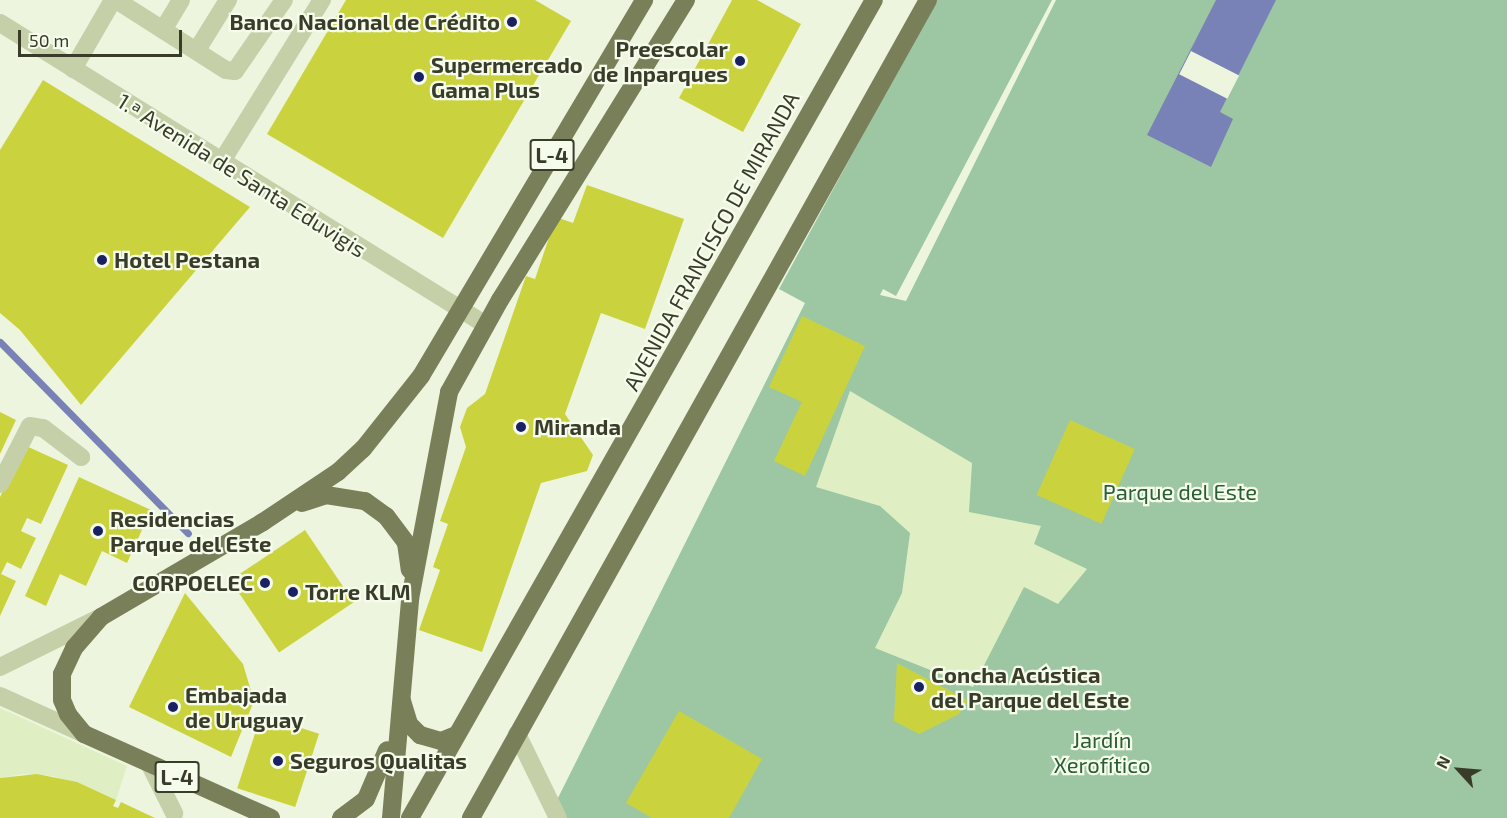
<!DOCTYPE html>
<html>
<head>
<meta charset="utf-8">
<style>
  body { margin:0 }
  #map { position:relative; width:1507px; height:818px; overflow:hidden; background:#edf5de; font-family:"Exo 2",sans-serif }
  div>[style] { position:absolute }
  .green>* { inset:0; background:#9cc7a2 }
  .plaza>* { inset:0; background:#dfefc3 }
  .water>* { inset:0; background:#7982b6 }
  .pier>* { inset:0; background:#edf5de; transform-origin:0 0 }
  .stream>* { height:7px; margin:-3.5px; padding:0 3.5px; transform-origin:3.5px; border-radius:3.5px; background:#7982b6 }
  .building>* { inset:0; background:#cad33e; transform-origin:0 0 }
  .minor>* { height:18px; margin:-9px; padding:0 9px; transform-origin:9px; border-radius:9px; background:#c5d0a8 }
  .major>* { height:18px; margin:-9px; padding:0 9px; transform-origin:9px; border-radius:9px; background:#797f58 }
  .dots>* { width:16px; height:16px; translate:-50% -50%; box-sizing:border-box; border:3px solid #f6fcec; border-radius:50% }
  span { translate:-50% -50%; white-space:nowrap; text-align:center; line-height:1.15; -webkit-text-stroke:4.5px #f6fcec; paint-order:stroke }
  .shield-label span { padding:2px 4px; background:#f6fcec; border:2px solid; border-radius:4px; -webkit-text-stroke-width:0 }
  .shield-label { font-size:21px; color:#393c29; font-weight:700 }
  .poi-label { font-size:22px; color:#393c29; font-weight:700 }
  .right { translate:-100% -50%; text-align:right }
  .left { translate:0 -50%; text-align:left }
  .street-label { font-size:22px; color:#393c29 }
  .park-label { font-size:22px; color:#295d33 }
  .north { position:absolute; left:1429px; top:740px; width:60px; height:60px; -webkit-text-stroke:4px #f6fcec; paint-order:stroke; rotate:296deg; font-size:16px; font-weight:700; line-height:24px; text-align:center; color:#393c29 }
  .north::after { content:''; display:block; margin:auto; width:21px; height:27px; background:#393c29; clip-path:polygon(50% 0,100% 100%,50% 72%,0 100%) }
  .scale { position:absolute; left:18px; top:30px; width:164px; height:27px; box-sizing:border-box; border:3px solid #393c29; border-top:0; padding-left:8px; font-size:18px; line-height:21px; white-space:nowrap; color:#393c29; -webkit-text-stroke:4px #f6fcec; paint-order:stroke }
</style>
</head>
<body>
<div id="map">
  <div class="green">
    <div style="clip-path:polygon(936px 0,1052px 0,896px 296px,883px 289px,880px 295px,906px 301px,1056px 0,1507px 0,1507px 818px,548px 818px,805px 303px,779px 289px)"></div>
  </div>
  <div class="plaza">
    <div style="clip-path:polygon(850px 391px,972px 463px,969px 512px,1041px 526px,1034px 544px,1087px 569px,1058px 604px,1024px 587px,973px 687px,875px 648px,902px 593px,910px 533px,880px 506px,816px 487px)"></div>
    <div style="clip-path:polygon(0 708px,127px 766px,116px 800px,53px 776px,24px 774px,0 778px)"></div>
  </div>
  <div class="water">
    <div style="clip-path:polygon(1216px 0,1276px 0,1220px 112px,1233px 119px,1211px 167px,1147px 135px)"></div>
  </div>
  <div class="pier">
    <div style="left:1191px;top:51px;width:54px;height:26px;rotate:27deg"></div>
  </div>
  <div class="stream">
    <div style="left:0;top:342px;width:268px;rotate:45.5deg"></div>
  </div>
  <div class="building">
    <div style="clip-path:polygon(346px 0,535px 0,571px 21px,443px 238px,267px 134px)"></div>
    <div style="clip-path:polygon(732px 0,757px 0,801px 24px,743px 132px,679px 98px)"></div>
    <div style="clip-path:polygon(43px 80px,250px 207px,81px 405px,20px 330px,0 313px,0 150px)"></div>
    <div style="clip-path:polygon(587px 185px,684px 219px,645px 329px,601px 313px,565px 414px,593px 455px,587px 471px,541px 483px,482px 652px,419px 630px,440px 570px,433px 567px,448px 524px,440px 521px,466px 447px,460px 427px,467px 408px,485px 394px,526px 276px,535px 279px,556px 217px,573px 223px)"></div>
    <div style="clip-path:polygon(802px 316px,865px 346px,805px 476px,774px 461px,802px 402px,769px 387px)"></div>
    <div style="clip-path:polygon(0 412px,16px 420px,0 454px)"></div>
    <div style="left:1070px;top:420px;width:71px;height:82px;rotate:24deg"></div>
    <div style="clip-path:polygon(24px 445px,68px 465px,41px 524px,27px 518px,21px 531px,36px 538px,21px 569px,7px 562px,1px 574px,16px 581px,0 616px,0 497px)"></div>
    <div style="clip-path:polygon(79px 477px,151px 510px,127px 563px,102px 551px,86px 586px,60px 574px,46px 606px,25px 596px)"></div>
    <div style="left:305px;top:530px;width:87px;height:90px;rotate:56deg"></div>
    <div style="clip-path:polygon(185px 593px,243px 664px,254px 701px,231px 757px,129px 707px)"></div>
    <div style="clip-path:polygon(897px 663px,967px 700px,959px 714px,919px 734px,894px 721px)"></div>
    <div style="clip-path:polygon(679px 711px,762px 759px,729px 818px,652px 818px,626px 803px)"></div>
    <div style="left:261px;top:715px;width:61px;height:77px;rotate:18deg"></div>
    <div style="clip-path:polygon(37px 774px,77px 782px,116px 800px,113px 806px,118px 808px,121px 802px,155px 818px,0 818px,0 778px)"></div>
  </div>
  <div class="minor">
    <div style="left:116px;top:0;width:130px;rotate:32.5deg"></div>
    <div style="left:226px;top:70px;width:9px;rotate:6deg"></div>
    <div style="left:235px;top:71px;width:86px;rotate:-55.4deg"></div>
    <div style="left:0;top:23px;width:572px;rotate:31.86deg"></div>
    <div style="left:163px;top:30px;width:35px;rotate:-59deg"></div>
    <div style="left:197px;top:50px;width:59px;rotate:-58.2deg"></div>
    <div style="left:73px;top:69px;width:80px;rotate:-59.9deg"></div>
    <div style="left:222px;top:161px;width:190px;rotate:-58.2deg"></div>
    <div style="left:0;top:484px;width:65px;rotate:-62.7deg"></div>
    <div style="left:30px;top:426px;width:13px;rotate:9deg"></div>
    <div style="left:43px;top:428px;width:48px;rotate:37.3deg"></div>
    <div style="left:0;top:667px;width:113px;rotate:-26.3deg"></div>
    <div style="left:0;top:696px;width:92px;rotate:24.3deg"></div>
    <div style="left:517px;top:734px;width:93px;rotate:64deg"></div>
    <div style="left:150px;top:765px;width:54px;rotate:63.4deg"></div>
  </div>
  <div class="major">
    <div style="left:302px;top:503px;width:25px;rotate:-18deg"></div>
    <div style="left:326px;top:495px;width:39px;rotate:9deg"></div>
    <div style="left:365px;top:501px;width:26px;rotate:36deg"></div>
    <div style="left:386px;top:516px;width:34px;rotate:53deg"></div>
    <div style="left:406px;top:543px;width:27px;rotate:82deg"></div>
    <div style="left:402px;top:701px;width:24px;rotate:73deg"></div>
    <div style="left:409px;top:724px;width:16px;rotate:45deg"></div>
    <div style="left:420px;top:735px;width:22px;rotate:16deg"></div>
    <div style="left:441px;top:741px;width:16px;rotate:-22deg"></div>
    <div style="left:271px;top:818px;width:205px;rotate:-155.8deg"></div>
    <div style="left:84px;top:734px;width:26px;rotate:-129deg"></div>
    <div style="left:68px;top:714px;width:15px;rotate:-113deg"></div>
    <div style="left:62px;top:700px;width:26px;rotate:-90deg"></div>
    <div style="left:62px;top:674px;width:29px;rotate:-65deg"></div>
    <div style="left:74px;top:648px;width:41px;rotate:-48.9deg"></div>
    <div style="left:101px;top:617px;width:188px;rotate:-30.4deg"></div>
    <div style="left:263px;top:522px;width:90px;rotate:-33.7deg"></div>
    <div style="left:338px;top:472px;width:34px;rotate:-43deg"></div>
    <div style="left:363px;top:449px;width:93px;rotate:-51.5deg"></div>
    <div style="left:421px;top:376px;width:437px;rotate:-59.3deg"></div>
    <div style="left:341px;top:818px;width:31px;rotate:-37deg"></div>
    <div style="left:366px;top:799px;width:53px;rotate:-66.8deg"></div>
    <div style="left:391px;top:818px;width:220px;rotate:-85deg"></div>
    <div style="left:410px;top:599px;width:211px;rotate:-79.3deg"></div>
    <div style="left:449px;top:392px;width:105px;rotate:-61deg"></div>
    <div style="left:500px;top:300px;width:353px;rotate:-58.2deg"></div>
    <div style="left:410px;top:818px;width:940px;rotate:-60.44deg"></div>
    <div style="left:471px;top:818px;width:937px;rotate:-60.81deg"></div>
  </div>
  <div class="dots">
    <div style="left:512px;top:22px;background:#192163"></div>
    <div style="left:740px;top:61px;background:#192163"></div>
    <div style="left:419px;top:77px;background:#192163"></div>
    <div style="left:102px;top:260px;background:#192163"></div>
    <div style="left:521px;top:427px;background:#192163"></div>
    <div style="left:98px;top:531px;background:#192163"></div>
    <div style="left:265px;top:583px;background:#192163"></div>
    <div style="left:293px;top:592px;background:#192163"></div>
    <div style="left:919px;top:687px;background:#192163"></div>
    <div style="left:173px;top:707px;background:#192163"></div>
    <div style="left:278px;top:761px;background:#192163"></div>
  </div>
  <div class="shield-label">
    <span style="left:552px;top:155px">L-4</span>
    <span style="left:177px;top:777px">L-4</span>
  </div>
  <div class="poi-label">
    <span class="right" style="left:500px;top:22px">Banco Nacional de Crédito</span>
    <span class="right" style="left:728px;top:61px">Preescolar<br>de Inparques</span>
    <span class="left" style="left:431px;top:77px">Supermercado<br>Gama Plus</span>
    <span class="left" style="left:114px;top:260px">Hotel Pestana</span>
    <span class="left" style="left:534px;top:427px">Miranda</span>
    <span class="left" style="left:110px;top:531px">Residencias<br>Parque del Este</span>
    <span class="right" style="left:253px;top:583px">CORPOELEC</span>
    <span class="left" style="left:305px;top:592px">Torre KLM</span>
    <span class="left" style="left:931px;top:687px">Concha Acústica<br>del Parque del Este</span>
    <span class="left" style="left:185px;top:707px">Embajada<br>de Uruguay</span>
    <span class="left" style="left:290px;top:761px">Seguros Qualitas</span>
  </div>
  <div class="street-label">
    <span style="left:242px;top:175px;rotate:32deg">1.ª Avenida de Santa Eduvigis</span>
    <span style="left:711px;top:241px;rotate:-61deg">AVENIDA FRANCISCO DE MIRANDA</span>
  </div>
  <div class="park-label">
    <span style="left:1180px;top:492px">Parque del Este</span>
    <span style="left:1102px;top:752px">Jardín<br>Xerofítico</span>
  </div>
  <div class="north">N</div>
  <div class="scale">50 m</div>
</div>
</body>
</html>
